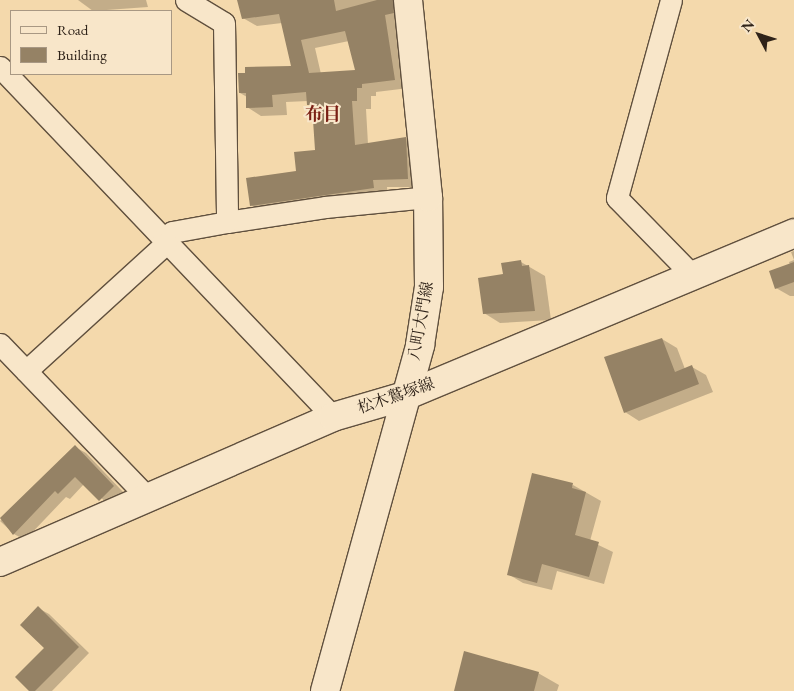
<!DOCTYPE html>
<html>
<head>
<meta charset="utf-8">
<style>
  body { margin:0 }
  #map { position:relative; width:794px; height:691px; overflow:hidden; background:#f4d9ac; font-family:"EB Garamond","Noto Serif JP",serif }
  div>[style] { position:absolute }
  .shadow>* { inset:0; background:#0003 }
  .building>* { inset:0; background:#958265 }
  .roads { filter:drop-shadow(1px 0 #60503e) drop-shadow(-1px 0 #60503e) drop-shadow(0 1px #60503e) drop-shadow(0 -1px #60503e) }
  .street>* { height:21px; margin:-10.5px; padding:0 10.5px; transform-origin:10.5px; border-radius:10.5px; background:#f8e6c9 }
  .secondary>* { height:28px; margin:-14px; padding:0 14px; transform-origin:14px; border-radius:14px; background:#f8e6c9 }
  span { translate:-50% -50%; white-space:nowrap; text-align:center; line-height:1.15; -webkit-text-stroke:4px #f8e6c9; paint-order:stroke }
  .street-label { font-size:16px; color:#2f2319 }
  .neighbourhood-label { font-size:18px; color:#7a1f14; font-weight:700 }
  .legend { position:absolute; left:10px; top:10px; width:162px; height:65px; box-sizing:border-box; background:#f8e6c9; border:1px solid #a89883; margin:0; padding:6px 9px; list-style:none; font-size:15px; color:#2f2319 }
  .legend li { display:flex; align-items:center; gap:10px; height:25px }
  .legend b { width:25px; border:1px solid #a89883 }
  .north { position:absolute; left:734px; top:10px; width:50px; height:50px; -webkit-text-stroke:4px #f8e6c9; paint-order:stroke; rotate:310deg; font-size:14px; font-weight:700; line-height:20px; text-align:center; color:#2f2319 }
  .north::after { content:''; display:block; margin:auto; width:18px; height:22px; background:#2f2319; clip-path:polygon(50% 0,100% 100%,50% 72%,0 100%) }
</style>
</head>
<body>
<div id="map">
  <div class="shadow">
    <div style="clip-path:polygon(78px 0,146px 0,148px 7px,93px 11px)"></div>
    <div style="clip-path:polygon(evenodd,239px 0,406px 0,409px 88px,376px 92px,376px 96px,371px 96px,371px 109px,366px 109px,368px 144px,406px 138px,420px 146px,422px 187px,387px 187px,388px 196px,266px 213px,251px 205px,298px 172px,317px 151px,314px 108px,308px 101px,286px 102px,287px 115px,261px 116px,247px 107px,247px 97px,240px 93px,292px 67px,282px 23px,257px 26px,243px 18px,239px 0,349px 41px,357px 72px,321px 74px,315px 48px,349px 41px)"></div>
    <div style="clip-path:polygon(794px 251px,794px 296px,790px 296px,776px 288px,790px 265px,789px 262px,794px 260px,791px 252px)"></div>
    <div style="clip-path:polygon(521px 262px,545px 276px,551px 320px,500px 323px,484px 313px,504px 276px)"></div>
    <div style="clip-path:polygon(662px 339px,677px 348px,685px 369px,692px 367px,706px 375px,713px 392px,639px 421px,625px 412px)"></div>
    <div style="clip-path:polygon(75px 447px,86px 453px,124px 493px,111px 506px,84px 484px,70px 499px,66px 497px,25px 540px,14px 534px,0 521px)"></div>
    <div style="clip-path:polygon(573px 485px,601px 501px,590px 541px,613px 552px,604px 584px,557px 571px,552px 590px,523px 583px,508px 574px)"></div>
    <div style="clip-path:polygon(38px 608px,49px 614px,89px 653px,52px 691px,31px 691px,46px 648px)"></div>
    <div style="clip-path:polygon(538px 673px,559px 685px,557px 691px,455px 691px)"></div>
  </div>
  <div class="building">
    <div style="clip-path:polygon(evenodd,237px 0,334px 0,336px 11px,377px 0,393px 0,394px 13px,385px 15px,395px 80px,362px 84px,362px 88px,357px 88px,357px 101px,352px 101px,355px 145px,406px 137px,408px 179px,373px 180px,374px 188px,250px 206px,246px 178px,296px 171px,294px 152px,315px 150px,312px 105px,307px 105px,306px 92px,272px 95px,273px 107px,246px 108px,246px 93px,239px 93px,238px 73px,245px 73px,245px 67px,291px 66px,279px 14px,242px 19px,237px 0,345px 31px,355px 70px,309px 73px,301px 40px,345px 31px)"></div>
    <div style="clip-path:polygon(521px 260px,522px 266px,529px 265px,535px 311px,483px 314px,478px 278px,503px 274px,501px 263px)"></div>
    <div style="clip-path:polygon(794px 262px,794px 282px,775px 289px,769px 271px)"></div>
    <div style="clip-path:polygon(662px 338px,675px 372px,692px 365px,699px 384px,624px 413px,604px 357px)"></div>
    <div style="clip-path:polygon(75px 445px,114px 486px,99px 501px,75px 477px,58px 494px,55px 491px,13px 535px,0 518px)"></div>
    <div style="clip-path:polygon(532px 473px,573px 483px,572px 488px,586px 492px,575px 535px,599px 542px,589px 577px,542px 564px,537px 583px,507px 575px)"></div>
    <div style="clip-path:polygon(38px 606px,79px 647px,35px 691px,29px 691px,15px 677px,44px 648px,20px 625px)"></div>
    <div style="clip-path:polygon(464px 651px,539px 672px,534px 691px,454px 691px)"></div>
  </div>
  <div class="roads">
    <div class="street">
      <div style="left:186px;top:0;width:44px;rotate:31.2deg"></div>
      <div style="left:224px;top:23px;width:199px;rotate:89.1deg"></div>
      <div style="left:227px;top:222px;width:99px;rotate:-8.7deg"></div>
      <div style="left:325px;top:207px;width:103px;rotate:-5.5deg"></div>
      <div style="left:671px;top:0;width:205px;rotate:105.3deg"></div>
      <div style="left:617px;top:198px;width:109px;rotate:45.7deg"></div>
      <div style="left:0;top:67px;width:483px;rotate:46.4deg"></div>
      <div style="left:163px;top:239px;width:11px;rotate:-38deg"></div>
      <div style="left:172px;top:232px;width:56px;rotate:-10.3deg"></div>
      <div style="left:0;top:344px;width:215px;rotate:46.1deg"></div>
      <div style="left:26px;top:371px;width:190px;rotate:-42.4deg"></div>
    </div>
    <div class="secondary">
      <div style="left:0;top:562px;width:363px;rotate:-23.5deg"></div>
      <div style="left:333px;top:417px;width:75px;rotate:-16.3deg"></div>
      <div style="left:405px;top:396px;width:422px;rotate:-22.7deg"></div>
      <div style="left:325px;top:691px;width:359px;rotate:-74.6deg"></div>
      <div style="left:420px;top:345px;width:59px;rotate:-81.2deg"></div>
      <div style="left:429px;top:287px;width:90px;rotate:-90.6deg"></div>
      <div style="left:428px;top:197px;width:198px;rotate:-95.8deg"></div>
    </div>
  </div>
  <div class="street-label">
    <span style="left:421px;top:321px;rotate:-80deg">八町大門線</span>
    <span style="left:396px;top:396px;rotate:-19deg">松木鷲塚線</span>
  </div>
  <div class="neighbourhood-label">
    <span style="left:323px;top:114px">布目</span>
  </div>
  <ul class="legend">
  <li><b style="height:6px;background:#f8e6c9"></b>Road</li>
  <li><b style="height:14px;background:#958265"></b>Building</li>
  </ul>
  <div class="north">N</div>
</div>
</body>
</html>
